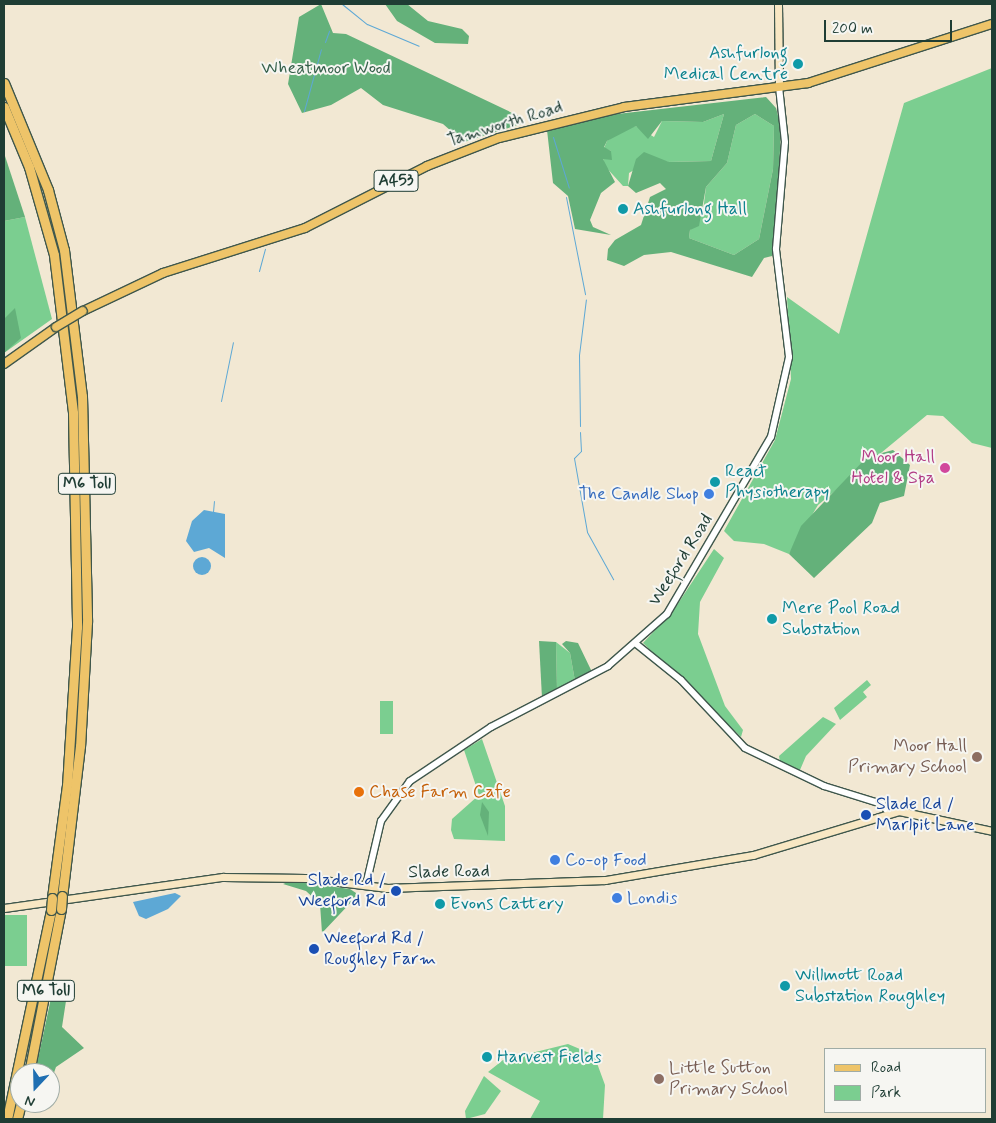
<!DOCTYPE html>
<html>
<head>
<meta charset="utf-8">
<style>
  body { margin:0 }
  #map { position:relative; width:996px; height:1123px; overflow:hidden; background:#f2e8d3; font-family:Mynerve,sans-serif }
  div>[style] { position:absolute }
  .green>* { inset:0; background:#7bce90; transform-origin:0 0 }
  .forest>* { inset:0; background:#64b17a }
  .water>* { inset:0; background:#5da8d5 }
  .round { border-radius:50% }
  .stream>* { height:1px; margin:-0.5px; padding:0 0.5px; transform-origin:0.5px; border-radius:0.5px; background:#5da8d5 }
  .roads { filter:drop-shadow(1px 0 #3f574c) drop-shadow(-1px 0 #3f574c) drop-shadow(0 1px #3f574c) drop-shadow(0 -1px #3f574c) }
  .tertiary>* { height:6px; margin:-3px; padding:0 3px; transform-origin:3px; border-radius:3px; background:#fff }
  .secondary>* { height:7px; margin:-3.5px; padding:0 3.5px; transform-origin:3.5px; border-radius:3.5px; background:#f8e7c3 }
  .primary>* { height:8px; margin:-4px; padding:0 4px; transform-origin:4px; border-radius:4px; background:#eec469 }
  .motorway>* { height:9px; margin:-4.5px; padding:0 4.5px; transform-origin:4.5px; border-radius:4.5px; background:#eec469 }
  .bridges { filter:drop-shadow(1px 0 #3f574c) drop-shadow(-1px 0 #3f574c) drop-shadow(0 1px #3f574c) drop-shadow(0 -1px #3f574c) }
  .primary-bridge>* { height:8px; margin:-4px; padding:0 4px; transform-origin:4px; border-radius:4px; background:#eec469 }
  .motorway-bridge>* { height:9px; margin:-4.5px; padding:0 4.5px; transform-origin:4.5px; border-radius:4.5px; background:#eec469 }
  .dots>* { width:14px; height:14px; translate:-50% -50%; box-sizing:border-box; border:2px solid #f6f6f2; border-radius:50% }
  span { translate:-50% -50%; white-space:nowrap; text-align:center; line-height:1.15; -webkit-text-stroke:4px #f6f6f2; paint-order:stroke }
  .shield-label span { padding:1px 4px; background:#f6f6f2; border:1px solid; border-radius:4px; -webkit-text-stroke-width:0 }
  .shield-label { font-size:16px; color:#1f3d34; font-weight:700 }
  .culture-label { font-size:18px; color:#0d838f }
  .right { translate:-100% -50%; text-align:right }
  .left { translate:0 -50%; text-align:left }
  .park-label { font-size:18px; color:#36614b }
  .street-label { font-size:18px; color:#1f3d34 }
  .hotel-label { font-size:18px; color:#b23c85 }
  .shop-label { font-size:18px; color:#366cbe }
  .education-label { font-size:18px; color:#785e54 }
  .food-label { font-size:18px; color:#c56008 }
  .transit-label { font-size:18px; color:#164399 }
  .frame { position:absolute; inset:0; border:5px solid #1f3d34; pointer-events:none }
  .legend { position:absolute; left:824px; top:1048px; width:162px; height:65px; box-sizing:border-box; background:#f6f6f2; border:1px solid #a0aca6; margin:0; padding:6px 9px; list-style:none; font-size:15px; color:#1f3d34 }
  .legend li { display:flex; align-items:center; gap:10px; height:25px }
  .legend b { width:25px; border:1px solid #a0aca6 }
  .north { position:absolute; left:10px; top:1063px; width:50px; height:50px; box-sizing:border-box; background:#f6f6f2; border:1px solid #a0aca6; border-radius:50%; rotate:201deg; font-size:14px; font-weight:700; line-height:20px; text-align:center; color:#1f3d34 }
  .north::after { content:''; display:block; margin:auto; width:18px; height:22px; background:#1f6fb2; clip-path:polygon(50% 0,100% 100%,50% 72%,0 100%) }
  .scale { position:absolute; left:824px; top:20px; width:128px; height:22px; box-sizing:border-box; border:2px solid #1f3d34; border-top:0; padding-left:6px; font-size:15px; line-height:18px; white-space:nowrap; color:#1f3d34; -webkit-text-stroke:4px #f6f6f2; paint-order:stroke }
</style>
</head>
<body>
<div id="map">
  <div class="green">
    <div style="clip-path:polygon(992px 68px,992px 448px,972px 443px,943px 416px,927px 415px,818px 505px,789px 554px,764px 544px,734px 541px,724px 531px,775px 440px,791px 379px,787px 297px,839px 334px,904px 103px)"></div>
    <div style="clip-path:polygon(724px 114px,711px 161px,668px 162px,654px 158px,629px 173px,628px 186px,623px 186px,604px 165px,603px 158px,611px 151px,604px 148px,607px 141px,625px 128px,636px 126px,654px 137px,662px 121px,703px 122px)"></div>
    <div style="clip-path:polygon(755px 114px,774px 126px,773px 169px,759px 239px,734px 255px,689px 238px,690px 230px,703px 211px,706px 187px,727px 163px,736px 125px)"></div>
    <div style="clip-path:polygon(25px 217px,52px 319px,4px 353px,4px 221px)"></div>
    <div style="clip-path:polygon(714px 549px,724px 558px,700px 602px,698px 634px,725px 706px,743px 730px,741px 737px,643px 643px,673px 611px)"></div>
    <div style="clip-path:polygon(556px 642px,570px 653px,575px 681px,557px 690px)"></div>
    <div style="clip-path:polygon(867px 680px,871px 685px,863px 692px,867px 697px,840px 720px,834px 708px)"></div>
    <div style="left:380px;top:701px;width:13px;height:33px"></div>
    <div style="clip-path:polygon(823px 717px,836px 724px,806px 756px,800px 770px,780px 762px,779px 756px)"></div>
    <div style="clip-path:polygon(482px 739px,505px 806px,505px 841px,454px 839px,451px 830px,452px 819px,479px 795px,464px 750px)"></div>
    <div style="left:4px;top:915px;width:23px;height:51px"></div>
    <div style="clip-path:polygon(568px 1044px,594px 1055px,605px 1085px,603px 1119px,530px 1119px,540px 1101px,488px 1072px,503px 1060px)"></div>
    <div style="clip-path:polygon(484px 1076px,501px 1091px,485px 1114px,466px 1119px,465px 1111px)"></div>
  </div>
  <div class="forest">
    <div style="clip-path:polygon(321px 4px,333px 33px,346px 34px,523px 118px,524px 123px,455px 145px,459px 138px,443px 124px,383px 105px,361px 88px,331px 105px,302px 113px,288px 84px,299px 17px)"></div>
    <div style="clip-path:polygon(385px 4px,407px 4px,428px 21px,462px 29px,469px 36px,468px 44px,435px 43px,397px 21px)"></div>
    <div style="clip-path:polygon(evenodd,766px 97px,776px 108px,781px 127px,779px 174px,772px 256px,764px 258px,752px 277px,671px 252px,644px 255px,624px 266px,607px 260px,608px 249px,615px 240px,641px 225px,650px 197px,666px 189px,660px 183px,636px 193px,628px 186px,636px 159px,644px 152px,669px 162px,711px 161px,724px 114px,703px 122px,662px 121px,648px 139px,636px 126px,607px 141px,604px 147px,611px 151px,612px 160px,603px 159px,615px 182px,601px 193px,590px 220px,593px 227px,611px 235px,575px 229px,568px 196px,553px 183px,547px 130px,617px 114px,766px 97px,755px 114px,774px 126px,773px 169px,759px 239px,734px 255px,689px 238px,690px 230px,699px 226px,706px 187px,727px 163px,736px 125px,755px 114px)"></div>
    <div style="clip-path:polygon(4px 153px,25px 217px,4px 221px)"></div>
    <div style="clip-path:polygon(15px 308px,21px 338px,4px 353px,4px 319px)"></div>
    <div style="clip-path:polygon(893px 450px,910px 465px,904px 496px,880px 503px,872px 523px,814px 578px,789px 554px,801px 526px,867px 457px)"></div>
    <div style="clip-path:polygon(539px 641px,556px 642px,557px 690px,542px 698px)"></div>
    <div style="clip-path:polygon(566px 641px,578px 643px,592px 672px,575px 681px,570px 653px,562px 644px)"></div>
    <div style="clip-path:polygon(482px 802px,489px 812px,488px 836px,480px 815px)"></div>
    <div style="clip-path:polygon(290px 881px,350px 889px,356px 893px,355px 898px,322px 933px,320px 904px,306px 891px,283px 884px)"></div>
    <div style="clip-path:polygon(51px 998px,66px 1001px,62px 1027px,84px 1048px,56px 1067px,50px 1084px,50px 1073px,35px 1073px)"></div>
  </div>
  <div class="water">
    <div style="clip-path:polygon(204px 510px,225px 514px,225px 558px,209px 548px,194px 552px,186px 541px,192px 521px)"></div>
    <div class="round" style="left:193px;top:557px;width:18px;height:18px"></div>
    <div style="clip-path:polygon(175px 893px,181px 896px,168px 909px,146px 919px,139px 916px,133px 902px)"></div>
  </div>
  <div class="stream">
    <div style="left:342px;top:4px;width:32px;rotate:39deg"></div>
    <div style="left:367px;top:24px;width:56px;rotate:22.9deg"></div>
    <div style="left:325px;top:42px;width:12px;rotate:-70deg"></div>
    <div style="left:304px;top:111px;width:64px;rotate:-74.7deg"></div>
    <div style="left:553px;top:137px;width:53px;rotate:72.6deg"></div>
    <div style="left:566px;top:197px;width:99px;rotate:78.9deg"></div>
    <div style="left:259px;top:271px;width:23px;rotate:-75deg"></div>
    <div style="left:221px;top:401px;width:60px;rotate:-78.5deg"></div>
    <div style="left:580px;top:426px;width:71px;rotate:-90.8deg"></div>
    <div style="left:579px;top:355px;width:56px;rotate:-82.9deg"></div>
    <div style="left:580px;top:432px;width:19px;rotate:87deg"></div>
    <div style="left:581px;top:451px;width:10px;rotate:135deg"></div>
    <div style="left:574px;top:458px;width:75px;rotate:80deg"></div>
    <div style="left:587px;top:532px;width:54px;rotate:61deg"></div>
    <div style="left:213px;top:512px;width:11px;rotate:-85deg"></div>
  </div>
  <div class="roads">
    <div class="tertiary">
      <div style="left:635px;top:643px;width:59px;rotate:38.8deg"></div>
      <div style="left:681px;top:680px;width:93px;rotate:46.7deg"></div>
      <div style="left:745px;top:748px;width:88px;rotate:25.7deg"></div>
      <div style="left:824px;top:786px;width:61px;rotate:17.2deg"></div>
      <div style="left:882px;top:804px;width:10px;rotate:53deg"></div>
      <div style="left:366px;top:885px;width:66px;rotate:-76.8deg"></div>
      <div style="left:381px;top:821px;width:49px;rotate:-54.1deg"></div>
      <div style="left:410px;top:781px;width:97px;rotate:-33.7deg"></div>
      <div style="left:491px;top:727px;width:132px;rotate:-27.5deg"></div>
      <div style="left:608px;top:666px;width:79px;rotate:-41.4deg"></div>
      <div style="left:667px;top:614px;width:205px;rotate:-59.6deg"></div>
      <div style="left:771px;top:437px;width:82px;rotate:-77.3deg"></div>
      <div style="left:789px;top:357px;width:109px;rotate:-96.9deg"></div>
      <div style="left:776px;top:249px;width:107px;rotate:-85.2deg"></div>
      <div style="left:785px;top:142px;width:55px;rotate:-96.2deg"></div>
    </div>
    <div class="secondary">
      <div style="left:778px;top:4px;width:83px;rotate:89.3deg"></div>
      <div style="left:4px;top:908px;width:221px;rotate:-8.1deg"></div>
      <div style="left:223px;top:877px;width:83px;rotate:0.7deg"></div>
      <div style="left:306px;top:878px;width:82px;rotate:7deg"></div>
      <div style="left:387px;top:888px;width:218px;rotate:-2.1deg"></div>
      <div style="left:605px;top:880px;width:150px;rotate:-9.6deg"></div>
      <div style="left:753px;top:855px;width:152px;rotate:-16.8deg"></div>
      <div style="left:899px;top:811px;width:95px;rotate:12.1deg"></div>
    </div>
    <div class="primary">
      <div style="left:83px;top:311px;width:89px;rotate:-25.4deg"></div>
      <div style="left:163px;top:273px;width:149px;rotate:-17.6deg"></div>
      <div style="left:305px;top:228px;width:137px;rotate:-26.9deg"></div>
      <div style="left:427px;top:166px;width:77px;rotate:-21.3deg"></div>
      <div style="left:499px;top:138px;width:129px;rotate:-13.9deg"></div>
      <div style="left:624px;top:107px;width:186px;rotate:-7.4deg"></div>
      <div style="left:808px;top:83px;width:193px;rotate:-17.8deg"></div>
      <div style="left:4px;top:364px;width:64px;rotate:-35.4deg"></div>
    </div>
    <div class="motorway">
      <div style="left:4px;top:83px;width:116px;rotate:67.6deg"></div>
      <div style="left:48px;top:190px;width:62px;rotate:75.1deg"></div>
      <div style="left:64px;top:250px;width:147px;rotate:83deg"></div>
      <div style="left:82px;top:396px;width:226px;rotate:88.7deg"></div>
      <div style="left:87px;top:622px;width:124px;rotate:93.2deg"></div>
      <div style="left:80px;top:746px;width:151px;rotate:96.8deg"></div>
      <div style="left:4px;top:107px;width:65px;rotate:67.4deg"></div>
      <div style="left:29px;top:167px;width:91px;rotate:74.1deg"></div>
      <div style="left:54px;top:255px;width:159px;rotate:83.1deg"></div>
      <div style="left:73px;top:413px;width:214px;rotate:88.9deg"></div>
      <div style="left:77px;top:627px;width:158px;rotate:93.6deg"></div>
      <div style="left:67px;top:785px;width:114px;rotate:97.6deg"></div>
      <div style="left:29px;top:1073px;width:167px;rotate:-79deg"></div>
      <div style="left:7px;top:1119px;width:214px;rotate:-78.1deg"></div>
      <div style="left:17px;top:1119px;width:16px;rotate:-76deg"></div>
    </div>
  </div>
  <div class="bridges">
    <div class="primary-bridge">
      <div style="left:56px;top:327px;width:31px;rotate:-31deg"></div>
    </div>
    <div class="motorway-bridge">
      <div style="left:61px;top:909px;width:13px;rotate:-86deg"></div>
      <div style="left:51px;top:910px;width:12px;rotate:-85deg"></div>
    </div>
  </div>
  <div class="dots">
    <div style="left:798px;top:64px;background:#0f9aa8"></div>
    <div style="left:623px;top:209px;background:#0f9aa8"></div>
    <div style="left:945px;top:468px;background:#d1479c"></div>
    <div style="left:715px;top:482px;background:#0f9aa8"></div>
    <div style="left:709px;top:494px;background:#3f7fe0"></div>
    <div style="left:772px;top:619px;background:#0f9aa8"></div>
    <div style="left:977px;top:757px;background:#8d6e63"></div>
    <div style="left:359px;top:792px;background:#e8710a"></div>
    <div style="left:866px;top:815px;background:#1a4fb4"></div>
    <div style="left:555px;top:860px;background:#3f7fe0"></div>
    <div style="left:396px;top:891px;background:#1a4fb4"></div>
    <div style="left:617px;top:898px;background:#3f7fe0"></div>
    <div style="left:440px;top:904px;background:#0f9aa8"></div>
    <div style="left:314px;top:949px;background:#1a4fb4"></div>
    <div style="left:785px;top:986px;background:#0f9aa8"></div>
    <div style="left:487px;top:1057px;background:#0f9aa8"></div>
    <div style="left:659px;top:1079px;background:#8d6e63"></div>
  </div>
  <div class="shield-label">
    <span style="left:396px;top:181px">A453</span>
    <span style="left:87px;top:484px">M6 Toll</span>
    <span style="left:46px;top:991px">M6 Toll</span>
  </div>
  <div class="culture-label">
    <span class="right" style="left:788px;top:64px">Ashfurlong<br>Medical Centre</span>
    <span class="left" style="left:633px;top:209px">Ashfurlong Hall</span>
    <span class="left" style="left:725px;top:482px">React<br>Physiotherapy</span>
    <span class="left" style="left:782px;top:619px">Mere Pool Road<br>Substation</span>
    <span class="left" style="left:450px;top:904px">Evons Cattery</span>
    <span class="left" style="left:795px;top:986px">Willmott Road<br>Substation Roughley</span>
    <span class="left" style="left:497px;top:1057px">Harvest Fields</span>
  </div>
  <div class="park-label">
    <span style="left:326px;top:68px">Wheatmoor Wood</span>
  </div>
  <div class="street-label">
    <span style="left:505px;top:124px;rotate:-17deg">Tamworth Road</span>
    <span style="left:681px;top:560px;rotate:-58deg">Weeford Road</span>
    <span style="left:449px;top:872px;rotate:-1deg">Slade Road</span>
  </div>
  <div class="hotel-label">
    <span class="right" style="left:935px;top:468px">Moor Hall<br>Hotel &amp; Spa</span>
  </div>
  <div class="shop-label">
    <span class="right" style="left:699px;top:494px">The Candle Shop</span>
    <span class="left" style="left:565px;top:860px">Co-op Food</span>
    <span class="left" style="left:627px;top:898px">Londis</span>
  </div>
  <div class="education-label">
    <span class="right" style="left:967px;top:757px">Moor Hall<br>Primary School</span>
    <span class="left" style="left:669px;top:1079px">Little Sutton<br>Primary School</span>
  </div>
  <div class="food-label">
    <span class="left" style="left:369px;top:792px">Chase Farm Cafe</span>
  </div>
  <div class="transit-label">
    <span class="left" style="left:876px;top:815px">Slade Rd /<br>Marlpit Lane</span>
    <span class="right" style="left:386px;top:891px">Slade Rd /<br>Weeford Rd</span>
    <span class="left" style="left:324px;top:949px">Weeford Rd /<br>Roughley Farm</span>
  </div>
  <div class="frame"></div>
  <ul class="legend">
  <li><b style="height:6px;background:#eec469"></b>Road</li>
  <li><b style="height:14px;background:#7bce90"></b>Park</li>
  </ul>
  <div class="north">N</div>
  <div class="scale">200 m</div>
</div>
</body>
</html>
